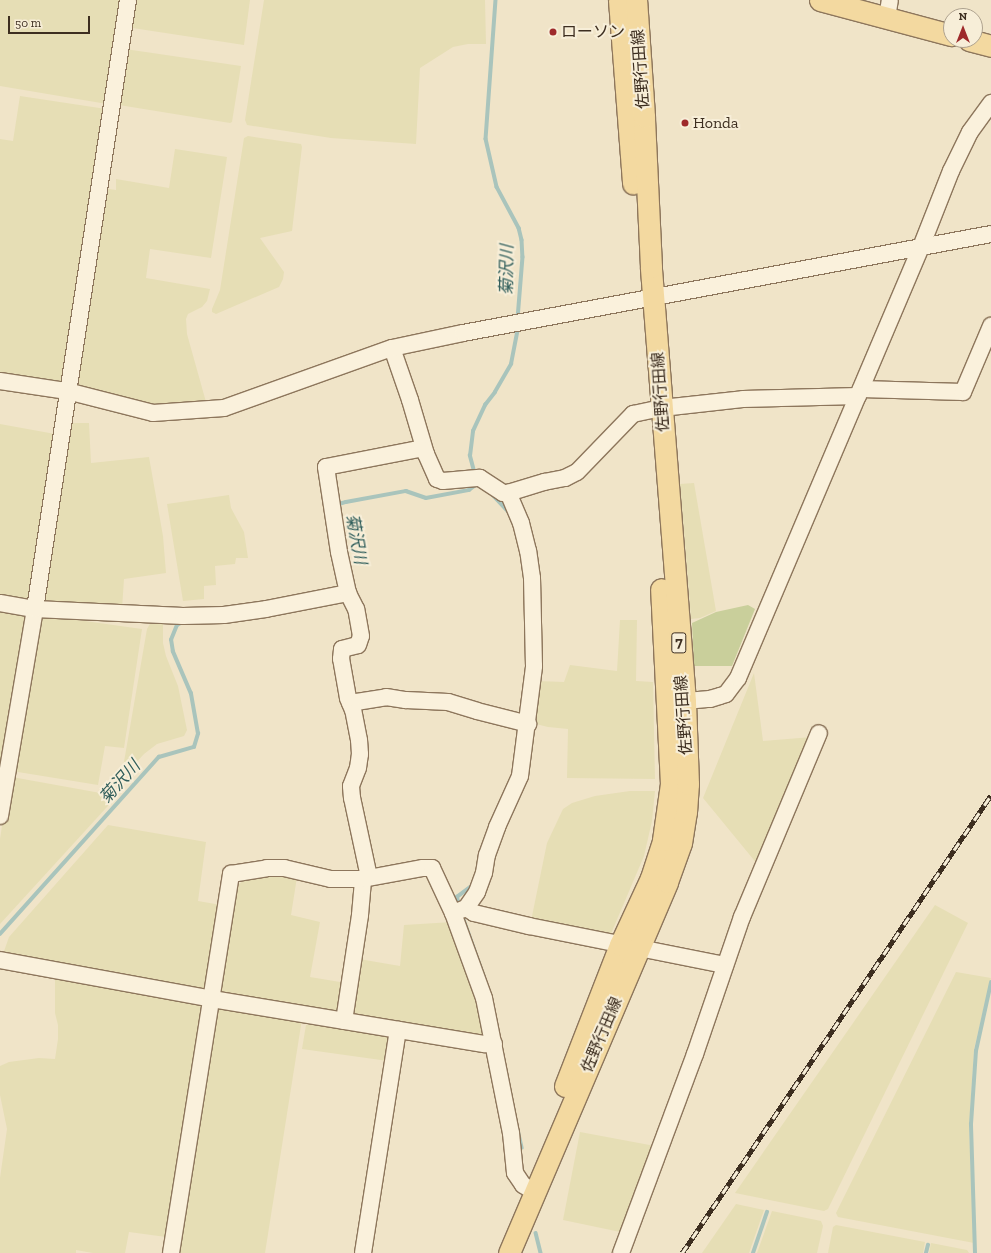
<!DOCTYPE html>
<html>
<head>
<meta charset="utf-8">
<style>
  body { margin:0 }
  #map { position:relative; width:991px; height:1253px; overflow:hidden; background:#f0e4c8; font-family:"Zilla Slab","Noto Sans JP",serif }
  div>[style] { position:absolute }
  .farmland>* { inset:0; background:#e6deb5 }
  .green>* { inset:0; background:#c9cf9b }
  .stream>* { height:3.5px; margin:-1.75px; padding:0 1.75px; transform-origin:1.75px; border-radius:1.75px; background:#a9c4bc }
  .roads { filter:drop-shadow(1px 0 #8d765c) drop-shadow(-1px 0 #8d765c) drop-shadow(0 1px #8d765c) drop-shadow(0 -1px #8d765c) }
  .minor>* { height:16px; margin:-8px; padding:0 8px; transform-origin:8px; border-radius:8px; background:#faf1dc }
  .major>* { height:21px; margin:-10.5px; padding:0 10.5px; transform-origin:10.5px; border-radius:10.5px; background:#f3d9a0 }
  .rail>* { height:4.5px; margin-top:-2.25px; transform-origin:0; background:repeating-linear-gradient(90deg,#f7eed8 0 9px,#3d2e20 0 18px); box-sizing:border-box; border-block:1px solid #3d2e20 }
  .dots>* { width:11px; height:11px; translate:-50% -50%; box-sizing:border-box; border:2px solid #f7eed8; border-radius:50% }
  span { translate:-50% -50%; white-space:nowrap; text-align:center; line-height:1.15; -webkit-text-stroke:4px #f7eed8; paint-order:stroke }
  .shield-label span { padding:1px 3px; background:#f7eed8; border:1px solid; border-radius:3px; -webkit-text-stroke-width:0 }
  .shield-label { font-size:15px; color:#3d2e20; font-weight:700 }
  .poi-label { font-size:16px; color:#3d2e20 }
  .left { translate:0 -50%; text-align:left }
  .street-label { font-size:16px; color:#3d2e20 }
  .water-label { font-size:17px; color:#2f5d5a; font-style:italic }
  .north { position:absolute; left:943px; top:8px; width:40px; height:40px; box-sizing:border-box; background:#f7eed8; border:1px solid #ada18e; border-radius:50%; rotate:0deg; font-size:11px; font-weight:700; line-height:16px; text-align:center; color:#3d2e20 }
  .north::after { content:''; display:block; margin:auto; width:14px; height:18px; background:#9e2a2b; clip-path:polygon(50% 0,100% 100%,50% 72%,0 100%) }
  .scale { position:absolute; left:8px; top:16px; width:82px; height:18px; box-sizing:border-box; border:2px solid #3d2e20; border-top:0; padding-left:5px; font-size:12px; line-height:14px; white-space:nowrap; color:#3d2e20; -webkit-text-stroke:3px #f7eed8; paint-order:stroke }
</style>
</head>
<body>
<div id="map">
  <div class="farmland">
    <div style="clip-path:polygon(0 0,121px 0,107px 104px,0 86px)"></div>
    <div style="clip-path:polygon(130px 0,250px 0,244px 45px,126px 27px)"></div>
    <div style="clip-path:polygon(264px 0,485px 0,486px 44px,468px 44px,453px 47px,420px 68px,416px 144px,331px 138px,247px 125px,245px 120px)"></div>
    <div style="clip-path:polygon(125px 49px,241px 66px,232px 122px,230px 123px,119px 105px)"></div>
    <div style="clip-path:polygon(20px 96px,106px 109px,64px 382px,60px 385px,0 375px,0 139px,13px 141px)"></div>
    <div style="clip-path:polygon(248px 136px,301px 144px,302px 147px,292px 231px,260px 238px,284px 272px,283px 279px,279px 287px,216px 314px,212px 312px,212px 309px,220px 290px,244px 138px)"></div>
    <div style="clip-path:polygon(175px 149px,227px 157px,211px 258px,150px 249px,146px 278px,210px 289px,207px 301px,202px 307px,188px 314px,186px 319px,187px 334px,206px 402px,151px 408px,76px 389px,102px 188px,116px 190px,116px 179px,169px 188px)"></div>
    <div style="clip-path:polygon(67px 423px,89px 423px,91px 463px,149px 457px,163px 536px,166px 573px,124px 579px,122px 609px,39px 602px)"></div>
    <div style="clip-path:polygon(0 424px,55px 434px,31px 603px,0 599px)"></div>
    <div style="clip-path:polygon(694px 483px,716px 611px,700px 618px,691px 619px,680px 484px)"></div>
    <div style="clip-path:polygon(229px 495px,231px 508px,244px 532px,248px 558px,236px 558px,235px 564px,215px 566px,216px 585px,204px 586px,204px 599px,183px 601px,167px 504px)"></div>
    <div style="clip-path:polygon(0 606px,29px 611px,0 770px)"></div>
    <div style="clip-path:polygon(42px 615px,142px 629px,124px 748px,105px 746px,98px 785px,18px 772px,12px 769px)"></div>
    <div style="clip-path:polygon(620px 620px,637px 620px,636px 681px,653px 682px,655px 779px,567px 778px,568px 729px,548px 727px,532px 723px,537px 681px,564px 682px,570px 665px,617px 671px)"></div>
    <div style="clip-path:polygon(151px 622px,163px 622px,163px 643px,166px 656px,178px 686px,187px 730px,184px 736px,157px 744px,144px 754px,121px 779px,147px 629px)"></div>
    <div style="clip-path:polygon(754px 673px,763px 741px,812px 737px,758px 865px,703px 798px)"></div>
    <div style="clip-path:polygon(12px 777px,117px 796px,0 924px,0 839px,9px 779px)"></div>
    <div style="clip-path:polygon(630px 791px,655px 791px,652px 821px,644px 856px,610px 936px,531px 921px,547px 843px,563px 809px,572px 803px,595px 796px)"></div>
    <div style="clip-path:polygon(108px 825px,206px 842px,198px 901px,221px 905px,207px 991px,3px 954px,9px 937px)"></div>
    <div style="clip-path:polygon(278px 874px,297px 877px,291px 915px,320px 922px,310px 977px,346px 983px,341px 1014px,219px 993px,237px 886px,246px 878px)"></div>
    <div style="clip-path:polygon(935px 905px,968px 923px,828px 1209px,824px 1211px,735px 1193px)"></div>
    <div style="clip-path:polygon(452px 922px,479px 999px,487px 1038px,351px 1015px,359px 959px,400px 966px,404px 925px)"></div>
    <div style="clip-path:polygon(956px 972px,991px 978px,974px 1049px,969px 1129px,974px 1243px,838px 1217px,836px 1213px)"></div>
    <div style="clip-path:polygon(55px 977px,201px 1003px,204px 1006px,166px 1237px,129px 1232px,125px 1253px,93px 1253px,76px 1250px,76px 1253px,0 1253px,0 1178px,7px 1129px,0 1095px,0 1066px,9px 1062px,39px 1058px,55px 1059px,58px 1039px,58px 1025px,55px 1013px)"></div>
    <div style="clip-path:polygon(221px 1005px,302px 1019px,265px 1253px,177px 1253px,217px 1008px)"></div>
    <div style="clip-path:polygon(310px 1022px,392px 1034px,388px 1061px,302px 1049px,306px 1025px,310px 1025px)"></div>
    <div style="clip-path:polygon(580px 1132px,655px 1146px,625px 1233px,563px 1220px)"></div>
    <div style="clip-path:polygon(736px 1204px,764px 1210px,749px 1253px,702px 1253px)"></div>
    <div style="clip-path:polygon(772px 1211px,821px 1221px,823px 1226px,817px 1253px,757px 1253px)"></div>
    <div style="clip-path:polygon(836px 1225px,925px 1242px,923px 1253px,828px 1253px,833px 1227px)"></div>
    <div style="clip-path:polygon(931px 1243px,967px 1250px,969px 1253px,929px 1253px)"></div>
  </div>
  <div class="green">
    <div style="clip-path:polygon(748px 605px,755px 609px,732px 666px,694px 666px,692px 623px,716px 612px)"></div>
  </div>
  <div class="stream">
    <div style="left:496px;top:0;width:139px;rotate:94.1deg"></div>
    <div style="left:486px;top:139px;width:49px;rotate:77.1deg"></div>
    <div style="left:497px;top:187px;width:47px;rotate:61.8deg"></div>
    <div style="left:519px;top:228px;width:12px;rotate:76deg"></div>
    <div style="left:522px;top:240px;width:17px;rotate:87deg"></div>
    <div style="left:523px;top:257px;width:62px;rotate:94.6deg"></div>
    <div style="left:475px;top:475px;width:20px;rotate:-105deg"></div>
    <div style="left:470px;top:456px;width:25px;rotate:-83deg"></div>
    <div style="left:473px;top:431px;width:29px;rotate:-65deg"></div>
    <div style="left:485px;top:405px;width:16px;rotate:-52deg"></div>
    <div style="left:495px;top:392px;width:32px;rotate:-60deg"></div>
    <div style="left:511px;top:364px;width:38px;rotate:-79deg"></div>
    <div style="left:493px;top:495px;width:22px;rotate:47deg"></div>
    <div style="left:338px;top:507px;width:3px;rotate:-72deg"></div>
    <div style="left:339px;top:504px;width:7px;rotate:-16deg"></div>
    <div style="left:346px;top:502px;width:61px;rotate:-10.4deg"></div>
    <div style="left:406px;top:491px;width:21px;rotate:19deg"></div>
    <div style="left:426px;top:498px;width:44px;rotate:-10.5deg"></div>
    <div style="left:469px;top:490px;width:10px;rotate:-37deg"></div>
    <div style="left:459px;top:906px;width:9px;rotate:-103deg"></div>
    <div style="left:457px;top:897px;width:20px;rotate:-37deg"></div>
    <div style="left:462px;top:914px;width:66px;rotate:70.5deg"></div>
    <div style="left:0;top:934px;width:238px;rotate:-48.1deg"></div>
    <div style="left:159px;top:757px;width:36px;rotate:-16deg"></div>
    <div style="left:194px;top:747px;width:14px;rotate:-73deg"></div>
    <div style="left:198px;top:734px;width:41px;rotate:-99.9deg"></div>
    <div style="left:191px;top:694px;width:46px;rotate:-113.2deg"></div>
    <div style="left:173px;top:652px;width:12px;rotate:-99deg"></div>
    <div style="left:171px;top:640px;width:16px;rotate:-68deg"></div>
    <div style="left:177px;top:625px;width:7px;rotate:-27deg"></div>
    <div style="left:518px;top:1130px;width:18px;rotate:77deg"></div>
    <div style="left:536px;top:1233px;width:21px;rotate:76deg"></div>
    <div style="left:753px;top:1253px;width:43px;rotate:-71.1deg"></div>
    <div style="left:926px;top:1253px;width:8px;rotate:-76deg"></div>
    <div style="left:975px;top:1253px;width:129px;rotate:-91.8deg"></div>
    <div style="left:971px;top:1124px;width:73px;rotate:-86.1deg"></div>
    <div style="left:976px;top:1051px;width:70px;rotate:-77.6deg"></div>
  </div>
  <div class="roads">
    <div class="minor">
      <div style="left:887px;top:18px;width:18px;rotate:-81deg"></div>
      <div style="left:392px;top:348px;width:55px;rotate:70.9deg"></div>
      <div style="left:410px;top:400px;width:56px;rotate:73.5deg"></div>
      <div style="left:426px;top:454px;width:27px;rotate:66deg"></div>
      <div style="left:437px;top:479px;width:6px;rotate:18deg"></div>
      <div style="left:443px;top:481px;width:37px;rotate:-5deg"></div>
      <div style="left:480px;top:478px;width:27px;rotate:33deg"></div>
      <div style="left:503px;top:493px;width:5px"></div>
      <div style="left:508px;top:493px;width:38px;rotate:-17deg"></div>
      <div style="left:544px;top:482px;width:21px;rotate:-11deg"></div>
      <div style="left:565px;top:478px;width:13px;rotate:-27deg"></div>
      <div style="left:577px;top:472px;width:81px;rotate:-46deg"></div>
      <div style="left:633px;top:414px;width:30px;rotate:-12deg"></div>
      <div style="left:662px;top:408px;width:81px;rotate:-6.3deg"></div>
      <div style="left:743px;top:399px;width:115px;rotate:-1.5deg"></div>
      <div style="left:0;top:381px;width:68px;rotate:8.5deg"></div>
      <div style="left:67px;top:391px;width:89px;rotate:14.3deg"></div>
      <div style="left:153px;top:413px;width:71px;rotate:-4deg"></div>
      <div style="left:224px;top:408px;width:178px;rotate:-19.7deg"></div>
      <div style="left:392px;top:348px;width:73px;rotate:-11.9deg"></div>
      <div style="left:463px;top:333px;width:537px;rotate:-10.62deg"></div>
      <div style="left:861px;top:389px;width:102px;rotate:1.7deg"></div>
      <div style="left:963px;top:392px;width:72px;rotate:-67deg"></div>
      <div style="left:0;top:603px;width:36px;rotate:10deg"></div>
      <div style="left:35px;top:609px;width:148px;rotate:2.7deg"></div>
      <div style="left:183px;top:616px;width:41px;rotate:-1.4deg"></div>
      <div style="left:224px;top:615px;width:42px;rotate:-8.1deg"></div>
      <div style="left:266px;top:609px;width:84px;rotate:-11deg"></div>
      <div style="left:674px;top:702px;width:36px;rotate:-5deg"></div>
      <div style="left:710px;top:699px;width:10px;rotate:-17deg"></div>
      <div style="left:720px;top:696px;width:6px;rotate:-18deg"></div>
      <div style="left:726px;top:694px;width:20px;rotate:-53deg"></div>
      <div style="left:738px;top:678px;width:468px;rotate:-67deg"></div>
      <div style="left:921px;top:247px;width:82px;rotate:-68.5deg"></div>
      <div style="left:951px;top:171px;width:43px;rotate:-64deg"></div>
      <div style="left:970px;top:132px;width:36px;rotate:-54deg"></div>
      <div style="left:350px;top:703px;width:36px;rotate:-9deg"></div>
      <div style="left:386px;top:697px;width:20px;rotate:9deg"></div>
      <div style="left:406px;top:700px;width:42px;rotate:2.7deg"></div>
      <div style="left:448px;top:702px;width:30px;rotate:17deg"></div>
      <div style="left:477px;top:711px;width:53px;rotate:14.3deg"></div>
      <div style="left:0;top:816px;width:210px;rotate:-80.4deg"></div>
      <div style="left:35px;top:609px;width:616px;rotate:-81.32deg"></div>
      <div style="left:369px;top:877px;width:81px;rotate:-102.1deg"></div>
      <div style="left:352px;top:798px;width:12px;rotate:-95deg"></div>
      <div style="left:351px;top:786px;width:19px;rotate:-69deg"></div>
      <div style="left:358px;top:768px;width:14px;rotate:-82deg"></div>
      <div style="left:360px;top:754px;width:14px;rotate:-94deg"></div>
      <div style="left:359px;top:740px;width:31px;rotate:-101deg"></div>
      <div style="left:353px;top:710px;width:13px;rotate:-113deg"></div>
      <div style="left:348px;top:698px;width:40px;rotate:-100deg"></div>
      <div style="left:341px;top:659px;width:10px;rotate:-84deg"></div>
      <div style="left:342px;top:649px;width:16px;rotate:-14deg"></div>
      <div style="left:358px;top:645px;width:9px;rotate:-72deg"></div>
      <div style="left:361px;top:636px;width:27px;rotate:-100deg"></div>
      <div style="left:356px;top:609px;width:18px;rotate:-117deg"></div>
      <div style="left:348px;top:593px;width:42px;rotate:-102.4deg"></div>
      <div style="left:339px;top:552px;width:86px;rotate:-98.7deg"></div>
      <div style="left:326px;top:467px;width:95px;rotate:-11deg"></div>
      <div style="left:419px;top:449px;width:5px;rotate:11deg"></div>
      <div style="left:424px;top:450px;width:4px;rotate:63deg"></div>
      <div style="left:466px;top:908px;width:9px;rotate:32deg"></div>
      <div style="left:474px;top:913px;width:57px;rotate:13.3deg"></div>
      <div style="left:529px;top:926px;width:200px;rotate:11.3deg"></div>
      <div style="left:453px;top:913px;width:90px;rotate:70deg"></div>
      <div style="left:484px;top:998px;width:138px;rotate:78.7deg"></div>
      <div style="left:511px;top:1133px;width:40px;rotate:84.3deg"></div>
      <div style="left:515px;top:1173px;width:14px;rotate:56deg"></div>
      <div style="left:523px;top:1185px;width:14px;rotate:30deg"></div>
      <div style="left:0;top:960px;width:216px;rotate:10.4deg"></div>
      <div style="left:212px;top:999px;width:277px;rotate:9.4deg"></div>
      <div style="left:485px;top:1044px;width:9px"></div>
      <div style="left:344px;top:1021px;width:107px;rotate:-81.4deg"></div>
      <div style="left:360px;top:915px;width:36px;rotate:-85deg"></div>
      <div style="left:171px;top:1253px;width:384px;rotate:-81deg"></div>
      <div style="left:231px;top:874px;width:36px;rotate:-9deg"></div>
      <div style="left:267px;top:868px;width:17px"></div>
      <div style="left:284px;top:868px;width:48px;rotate:13.2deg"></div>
      <div style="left:331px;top:879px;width:32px"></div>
      <div style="left:363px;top:879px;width:61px;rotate:-10.4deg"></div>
      <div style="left:423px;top:868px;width:9px"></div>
      <div style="left:432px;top:868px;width:50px;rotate:65deg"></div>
      <div style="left:453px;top:913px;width:14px;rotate:-21deg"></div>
      <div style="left:466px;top:908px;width:19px;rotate:-55deg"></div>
      <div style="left:477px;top:892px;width:20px;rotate:-70deg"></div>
      <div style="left:484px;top:873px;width:18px;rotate:-81deg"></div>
      <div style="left:487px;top:855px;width:30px;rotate:-70deg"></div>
      <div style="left:497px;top:827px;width:56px;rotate:-65.7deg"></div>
      <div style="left:520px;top:776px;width:111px;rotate:-82.7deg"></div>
      <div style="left:534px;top:666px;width:88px;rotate:-91.3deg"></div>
      <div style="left:532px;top:578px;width:27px;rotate:-98deg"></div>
      <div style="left:528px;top:551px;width:29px;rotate:-104deg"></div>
      <div style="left:521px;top:523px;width:33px;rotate:-113deg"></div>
      <div style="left:363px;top:1253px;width:226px;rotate:-81.1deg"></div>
      <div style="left:621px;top:1253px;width:212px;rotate:-69.6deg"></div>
      <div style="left:695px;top:1054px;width:145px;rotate:-71.1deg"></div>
      <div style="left:742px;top:917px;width:199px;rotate:-67.3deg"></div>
    </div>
    <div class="major">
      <div style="left:619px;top:0;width:184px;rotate:85.6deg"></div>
      <div style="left:820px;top:0;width:136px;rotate:15deg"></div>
      <div style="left:969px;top:40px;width:23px;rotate:15deg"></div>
      <div style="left:565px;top:1086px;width:151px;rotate:-68.7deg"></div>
      <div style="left:620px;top:945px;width:74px;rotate:-65.2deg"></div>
      <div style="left:651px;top:878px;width:40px;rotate:-72deg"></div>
      <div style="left:663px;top:840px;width:57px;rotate:-81.9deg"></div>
      <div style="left:671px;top:784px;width:195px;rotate:-92.9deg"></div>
      <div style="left:509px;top:1253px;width:403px;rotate:-66.9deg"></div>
      <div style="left:667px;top:882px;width:41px;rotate:-70.3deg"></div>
      <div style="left:681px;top:843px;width:31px;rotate:-81deg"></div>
      <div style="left:686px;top:812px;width:28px;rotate:-86deg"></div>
      <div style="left:688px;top:784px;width:83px;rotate:-92.1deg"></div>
      <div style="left:685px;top:701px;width:435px;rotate:-94.5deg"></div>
      <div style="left:651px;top:267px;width:151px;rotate:-92.7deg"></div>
      <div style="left:644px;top:116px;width:116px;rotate:-93.9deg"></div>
    </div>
  </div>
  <div class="rail">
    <div style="left:682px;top:1253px;width:552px;rotate:-55.99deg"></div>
  </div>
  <div class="dots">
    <div style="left:553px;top:32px;background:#9e2a2b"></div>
    <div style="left:685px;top:123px;background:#9e2a2b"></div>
  </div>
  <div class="shield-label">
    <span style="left:679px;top:643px">7</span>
  </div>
  <div class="poi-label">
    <span class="left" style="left:561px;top:32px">ローソン</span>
    <span class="left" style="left:693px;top:123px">Honda</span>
  </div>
  <div class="street-label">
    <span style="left:641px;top:69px;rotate:-94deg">佐野行田線</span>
    <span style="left:661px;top:392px;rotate:-94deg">佐野行田線</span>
    <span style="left:684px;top:715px;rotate:-94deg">佐野行田線</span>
    <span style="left:602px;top:1035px;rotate:-67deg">佐野行田線</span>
  </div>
  <div class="water-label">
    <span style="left:507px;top:270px;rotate:-89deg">菊沢川</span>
    <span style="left:356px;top:539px;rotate:80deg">菊沢川</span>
    <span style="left:120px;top:782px;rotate:-48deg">菊沢川</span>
  </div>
  <div class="north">N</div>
  <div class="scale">50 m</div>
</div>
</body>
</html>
